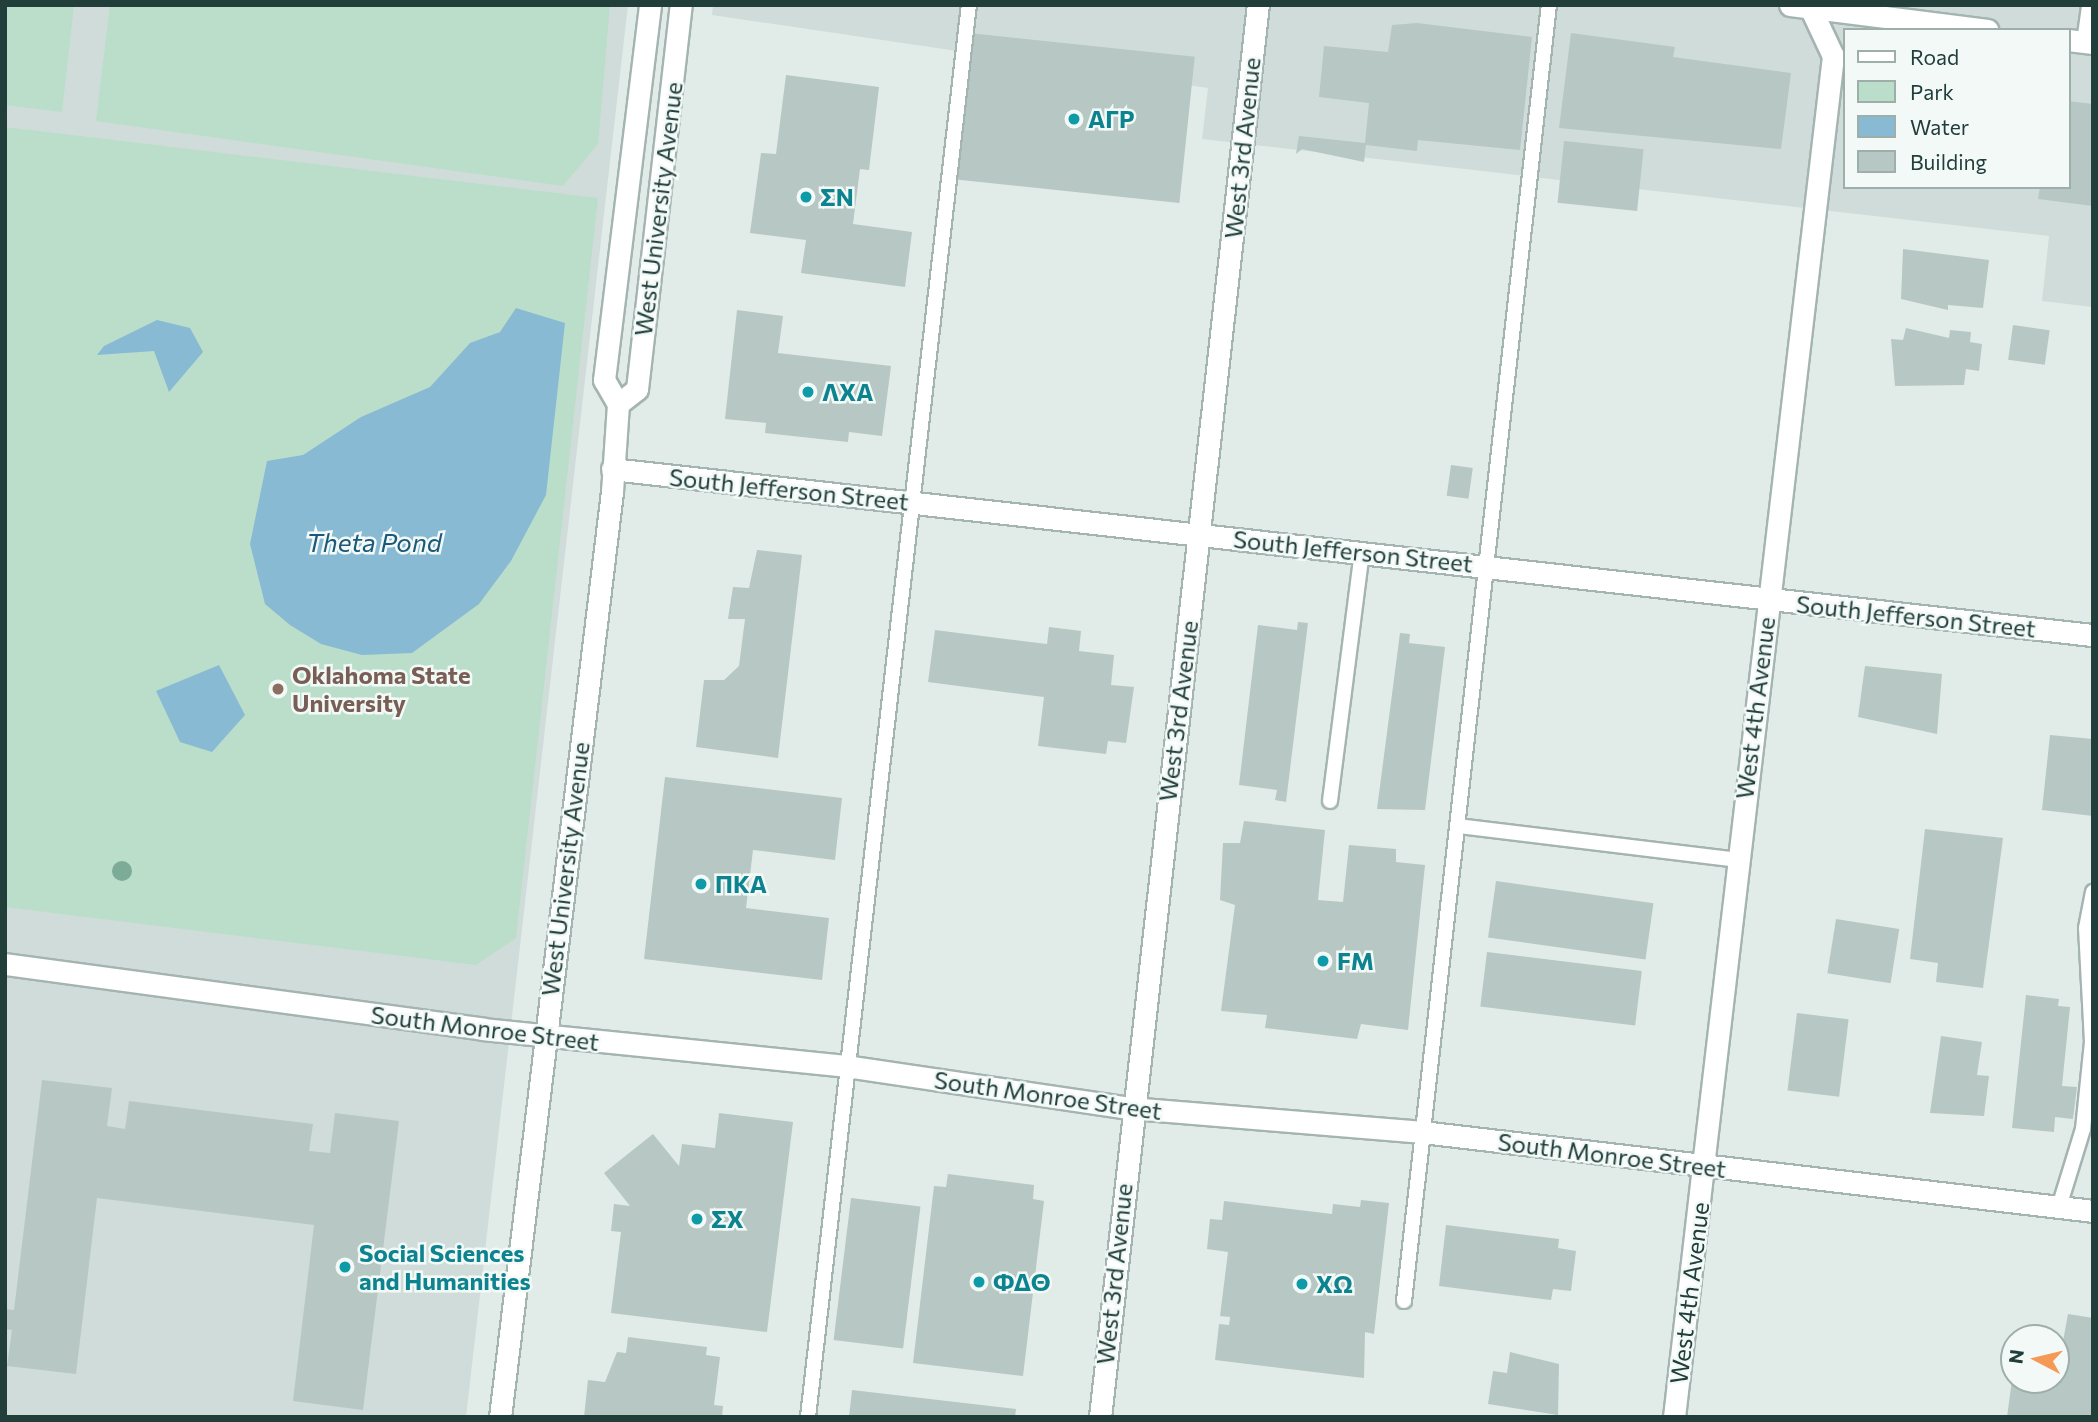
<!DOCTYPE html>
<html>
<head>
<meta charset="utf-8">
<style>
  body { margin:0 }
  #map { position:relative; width:2098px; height:1422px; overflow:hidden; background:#e1ece9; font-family:Commissioner,sans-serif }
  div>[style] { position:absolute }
  .built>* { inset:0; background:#d0dcd9 }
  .green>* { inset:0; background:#badeca }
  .water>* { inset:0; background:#88bad3 }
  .building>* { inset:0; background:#b7c7c3; transform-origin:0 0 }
  .roads { filter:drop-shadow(2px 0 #a4b4b1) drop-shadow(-2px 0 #a4b4b1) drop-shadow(0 2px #a4b4b1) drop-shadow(0 -2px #a4b4b1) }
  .service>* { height:14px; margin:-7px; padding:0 7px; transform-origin:7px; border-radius:7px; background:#fff }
  .minor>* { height:21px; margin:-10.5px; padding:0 10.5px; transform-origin:10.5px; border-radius:10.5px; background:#fff }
  .tertiary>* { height:21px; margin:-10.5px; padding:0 10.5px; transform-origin:10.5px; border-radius:10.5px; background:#fff }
  .trees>* { width:20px; height:20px; margin:-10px; border-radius:50%; background:#7cab98 }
  .dots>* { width:19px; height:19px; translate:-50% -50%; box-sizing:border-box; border:4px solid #f2f9f6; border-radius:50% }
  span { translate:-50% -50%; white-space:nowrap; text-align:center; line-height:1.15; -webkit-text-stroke:5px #f2f9f6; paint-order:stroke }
  .culture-label { font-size:24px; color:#0d838f; font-weight:700 }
  .left { translate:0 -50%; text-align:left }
  .street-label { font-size:24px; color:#213e3b }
  .education-label { font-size:24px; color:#785e54; font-weight:700 }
  .water-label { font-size:26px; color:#1a597b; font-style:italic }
  .frame { position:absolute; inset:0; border:7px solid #213e3b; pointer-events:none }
  .legend { position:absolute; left:1843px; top:28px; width:228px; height:161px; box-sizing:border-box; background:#f2f9f6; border:2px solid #9eaeab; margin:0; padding:9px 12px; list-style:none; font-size:21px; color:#213e3b }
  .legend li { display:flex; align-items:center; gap:14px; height:35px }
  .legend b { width:35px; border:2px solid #9eaeab }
  .north { position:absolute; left:2000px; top:1324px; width:70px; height:70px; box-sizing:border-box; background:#f2f9f6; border:2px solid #9eaeab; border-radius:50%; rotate:277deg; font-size:19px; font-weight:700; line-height:28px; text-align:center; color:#213e3b }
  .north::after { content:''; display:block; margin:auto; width:24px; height:32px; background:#f59a56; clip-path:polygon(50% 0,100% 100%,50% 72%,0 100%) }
</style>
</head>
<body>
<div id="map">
  <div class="built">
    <div style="clip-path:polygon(5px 5px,628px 5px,466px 1417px,5px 1417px)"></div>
    <div style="clip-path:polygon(evenodd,713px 5px,2093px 5px,2093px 307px,2042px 301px,2049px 236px,1202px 139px,1208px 88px,712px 15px,713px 5px,1844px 30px,2068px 30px,2068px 187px,1844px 187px,1844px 30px)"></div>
  </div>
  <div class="green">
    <div style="clip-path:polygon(5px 5px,74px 5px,62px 112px,5px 105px)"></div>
    <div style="clip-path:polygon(110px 5px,610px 5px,598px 144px,563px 186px,96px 121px)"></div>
    <div style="clip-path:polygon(5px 127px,598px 198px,516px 938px,476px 965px,5px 907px)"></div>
  </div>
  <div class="water">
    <div style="clip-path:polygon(516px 308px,565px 323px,546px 495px,511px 561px,479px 604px,412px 653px,362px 655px,321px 644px,290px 625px,265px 604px,250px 544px,267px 461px,303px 455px,361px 417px,430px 387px,470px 343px,500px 332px)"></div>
    <div style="clip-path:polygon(157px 320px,190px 328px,203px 352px,169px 392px,154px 351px,97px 355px,104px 346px)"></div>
    <div style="clip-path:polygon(219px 665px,245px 715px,212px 752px,180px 742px,156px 691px)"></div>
  </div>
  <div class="building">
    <div style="clip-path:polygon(1417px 23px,1532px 37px,1520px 150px,1418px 140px,1417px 151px,1366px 145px,1364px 162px,1302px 149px,1296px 154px,1299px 136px,1365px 143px,1369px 103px,1319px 97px,1324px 46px,1388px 52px,1392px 25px)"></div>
    <div style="left:969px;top:33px;width:227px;height:147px;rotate:6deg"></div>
    <div style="clip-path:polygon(1571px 33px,1675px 47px,1673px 57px,1791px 73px,1781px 149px,1559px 128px)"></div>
    <div style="clip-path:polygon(786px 75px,879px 87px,869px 170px,860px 169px,853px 224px,912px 232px,905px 287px,801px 273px,806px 240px,750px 233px,761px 153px,776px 154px)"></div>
    <div style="clip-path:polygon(2068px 101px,2093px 104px,2093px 206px,2038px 199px,2040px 187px,2068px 187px)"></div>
    <div style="left:1564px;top:141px;width:80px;height:62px;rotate:6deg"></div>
    <div style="clip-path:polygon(1903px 249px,1989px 260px,1983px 308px,1948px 305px,1948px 310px,1901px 299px)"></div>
    <div style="clip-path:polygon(737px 310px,783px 316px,778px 353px,891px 366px,882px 436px,849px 432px,848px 442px,765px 433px,766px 423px,725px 419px)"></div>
    <div style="left:2013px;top:325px;width:37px;height:35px;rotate:8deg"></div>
    <div style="clip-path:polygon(1906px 328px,1949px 338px,1950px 330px,1971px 332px,1970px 342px,1982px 344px,1979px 371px,1966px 369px,1964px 385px,1895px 386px,1891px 339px,1903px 340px)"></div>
    <div style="left:1451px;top:465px;width:22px;height:31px;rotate:8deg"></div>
    <div style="clip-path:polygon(757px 550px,802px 555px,778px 758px,696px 747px,704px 680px,724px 680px,739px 666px,745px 619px,728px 619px,733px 587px,749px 588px)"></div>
    <div style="clip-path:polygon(1298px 622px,1308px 623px,1286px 802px,1275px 800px,1277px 790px,1239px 785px,1258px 625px,1297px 630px)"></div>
    <div style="clip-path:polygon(1049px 627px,1081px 631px,1079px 651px,1114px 655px,1111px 685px,1134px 687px,1126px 743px,1108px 741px,1106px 754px,1038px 746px,1044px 697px,928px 682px,935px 630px,1047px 644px)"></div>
    <div style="clip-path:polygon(1400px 633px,1410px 634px,1409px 643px,1445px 647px,1425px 810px,1377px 809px)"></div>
    <div style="clip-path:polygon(1865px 666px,1942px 674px,1937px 734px,1858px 717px)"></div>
    <div style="clip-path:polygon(2050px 735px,2093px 739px,2093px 816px,2042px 810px)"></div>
    <div style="clip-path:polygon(665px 777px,842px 798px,835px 860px,753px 850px,746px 908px,829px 918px,822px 980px,644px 959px)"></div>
    <div style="clip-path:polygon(1244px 821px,1325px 830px,1318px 900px,1343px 902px,1349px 845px,1396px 849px,1396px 862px,1425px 865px,1408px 1030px,1361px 1024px,1357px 1039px,1265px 1028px,1267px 1015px,1221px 1011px,1235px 905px,1220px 900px,1223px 843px,1240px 843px)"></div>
    <div style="clip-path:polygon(1925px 829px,2003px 838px,1983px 988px,1936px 982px,1938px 963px,1910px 959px)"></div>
    <div style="left:1496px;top:881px;width:159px;height:57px;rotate:8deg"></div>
    <div style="left:1836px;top:919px;width:64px;height:55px;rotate:9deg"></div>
    <div style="left:1487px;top:952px;width:156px;height:55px;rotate:7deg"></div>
    <div style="clip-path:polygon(2026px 995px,2059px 999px,2058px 1006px,2070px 1007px,2062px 1086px,2077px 1087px,2073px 1119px,2055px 1117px,2054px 1132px,2012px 1128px)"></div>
    <div style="left:1797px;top:1013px;width:52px;height:78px;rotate:7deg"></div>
    <div style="clip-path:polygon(1941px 1036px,1982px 1042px,1977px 1075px,1989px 1076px,1984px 1116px,1930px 1113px)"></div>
    <div style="clip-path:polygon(42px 1080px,112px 1088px,107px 1126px,125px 1129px,129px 1101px,313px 1124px,309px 1151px,330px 1153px,335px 1113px,399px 1121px,363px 1410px,293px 1401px,314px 1225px,97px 1198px,76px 1374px,7px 1366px,12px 1330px,5px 1329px,5px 1309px,14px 1310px)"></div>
    <div style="clip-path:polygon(719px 1113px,793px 1122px,767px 1332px,611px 1313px,621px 1232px,611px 1231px,614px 1204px,630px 1206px,604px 1173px,653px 1134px,679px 1166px,682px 1144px,715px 1148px)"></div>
    <div style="clip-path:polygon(948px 1174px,1034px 1185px,1033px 1199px,1044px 1201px,1023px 1376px,913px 1363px,934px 1186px,946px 1187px)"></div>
    <div style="left:851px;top:1198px;width:70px;height:143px;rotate:7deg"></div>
    <div style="clip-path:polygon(1361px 1200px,1389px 1203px,1374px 1334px,1365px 1332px,1364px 1378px,1215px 1360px,1219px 1324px,1229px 1325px,1230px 1317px,1220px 1316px,1228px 1252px,1207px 1249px,1210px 1219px,1222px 1220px,1224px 1201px,1332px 1214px,1333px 1204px,1360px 1207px)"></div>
    <div style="clip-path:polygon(1446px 1225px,1559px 1239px,1558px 1248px,1576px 1251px,1571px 1291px,1553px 1289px,1551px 1300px,1439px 1286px)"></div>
    <div style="clip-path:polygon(2068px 1314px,2093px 1318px,2093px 1417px,2007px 1417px,2012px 1380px,2056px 1380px)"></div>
    <div style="clip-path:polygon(628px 1337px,707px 1347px,706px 1355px,720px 1357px,714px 1405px,723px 1406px,722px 1417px,584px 1417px,588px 1380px,605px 1382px,617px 1352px,626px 1353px)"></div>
    <div style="clip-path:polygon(1510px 1352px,1559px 1364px,1558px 1415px,1488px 1404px,1493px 1371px,1507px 1373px)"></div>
    <div style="clip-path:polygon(852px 1390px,1016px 1409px,1015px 1417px,849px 1417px)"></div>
  </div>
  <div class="roads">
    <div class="service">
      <div style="left:2084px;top:42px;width:37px;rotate:-82deg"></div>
      <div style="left:1330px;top:801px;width:251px;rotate:-82.7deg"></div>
      <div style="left:1458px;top:826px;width:282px;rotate:6.9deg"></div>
      <div style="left:2059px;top:1207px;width:82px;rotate:-72.9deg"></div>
      <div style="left:2083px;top:1129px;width:87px;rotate:-84.1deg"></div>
      <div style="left:2092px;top:1042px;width:114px;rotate:-93deg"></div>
      <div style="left:2086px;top:928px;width:37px;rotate:-79deg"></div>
      <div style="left:1404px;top:1301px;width:1304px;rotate:-83.62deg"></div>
      <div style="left:808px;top:1417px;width:1421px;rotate:-83.5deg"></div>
    </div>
    <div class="minor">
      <div style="left:612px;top:469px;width:1490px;rotate:6.4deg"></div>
      <div style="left:1100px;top:1417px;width:1421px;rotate:-83.62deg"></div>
      <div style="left:1674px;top:1417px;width:253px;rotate:-83.4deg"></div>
    </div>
    <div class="tertiary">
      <div style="left:1790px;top:5px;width:199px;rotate:7.2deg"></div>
      <div style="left:2068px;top:40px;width:25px;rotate:7deg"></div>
      <div style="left:618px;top:404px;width:24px;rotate:-38deg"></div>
      <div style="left:637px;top:389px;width:387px;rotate:-83.5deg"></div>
      <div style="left:5px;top:964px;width:482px;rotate:7.7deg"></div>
      <div style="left:483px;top:1029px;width:364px;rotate:5.8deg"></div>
      <div style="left:845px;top:1066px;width:289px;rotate:8.4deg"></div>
      <div style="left:1131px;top:1108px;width:292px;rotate:4.7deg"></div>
      <div style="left:1422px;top:1132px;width:676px;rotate:6.71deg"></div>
      <div style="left:1703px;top:1166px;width:1118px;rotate:-83.32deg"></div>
      <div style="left:1833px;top:56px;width:56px;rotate:-115.2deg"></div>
      <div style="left:500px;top:1417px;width:932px;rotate:-83.1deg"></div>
      <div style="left:612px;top:492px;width:88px;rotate:-86.1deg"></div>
      <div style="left:618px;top:404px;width:28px;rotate:-120deg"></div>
      <div style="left:604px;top:380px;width:378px;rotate:-83deg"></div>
    </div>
  </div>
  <div class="trees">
    <div style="left:122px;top:871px"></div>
  </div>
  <div class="dots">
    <div style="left:1074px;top:119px;background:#0f9aa8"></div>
    <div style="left:806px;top:197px;background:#0f9aa8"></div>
    <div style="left:808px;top:392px;background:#0f9aa8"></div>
    <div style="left:278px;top:689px;background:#8d6e63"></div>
    <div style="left:701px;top:884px;background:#0f9aa8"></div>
    <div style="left:1323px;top:961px;background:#0f9aa8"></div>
    <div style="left:697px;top:1219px;background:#0f9aa8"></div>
    <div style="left:345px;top:1267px;background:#0f9aa8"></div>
    <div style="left:979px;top:1282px;background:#0f9aa8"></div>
    <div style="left:1302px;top:1284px;background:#0f9aa8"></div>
  </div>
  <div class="culture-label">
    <span class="left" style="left:1088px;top:119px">AΓP</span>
    <span class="left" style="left:820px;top:197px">ΣN</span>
    <span class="left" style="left:822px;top:392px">ΛXA</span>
    <span class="left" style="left:715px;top:884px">ΠΚΑ</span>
    <span class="left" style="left:1337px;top:961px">FM</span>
    <span class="left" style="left:711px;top:1219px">ΣX</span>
    <span class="left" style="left:359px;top:1267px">Social Sciences<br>and Humanities</span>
    <span class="left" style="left:993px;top:1282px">ΦΔΘ</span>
    <span class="left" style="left:1316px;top:1284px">XΩ</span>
  </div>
  <div class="street-label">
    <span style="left:1242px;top:148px;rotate:-84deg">West 3rd Avenue</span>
    <span style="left:658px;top:209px;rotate:-83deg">West University Avenue</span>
    <span style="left:789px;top:489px;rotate:6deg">South Jefferson Street</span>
    <span style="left:1353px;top:551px;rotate:6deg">South Jefferson Street</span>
    <span style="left:1916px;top:616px;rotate:6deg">South Jefferson Street</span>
    <span style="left:1755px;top:708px;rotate:-83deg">West 4th Avenue</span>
    <span style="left:1178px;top:711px;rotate:-83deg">West 3rd Avenue</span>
    <span style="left:565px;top:869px;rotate:-83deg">West University Avenue</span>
    <span style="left:485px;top:1028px;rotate:7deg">South Monroe Street</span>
    <span style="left:1048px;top:1095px;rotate:8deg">South Monroe Street</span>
    <span style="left:1612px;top:1155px;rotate:7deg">South Monroe Street</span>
    <span style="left:1114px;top:1274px;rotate:-84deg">West 3rd Avenue</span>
    <span style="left:1689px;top:1293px;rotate:-83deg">West 4th Avenue</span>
  </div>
  <div class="education-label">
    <span class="left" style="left:292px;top:689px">Oklahoma State<br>University</span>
  </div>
  <div class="water-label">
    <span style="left:374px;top:542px">Theta Pond</span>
  </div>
  <div class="frame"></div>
  <ul class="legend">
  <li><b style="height:9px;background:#fff"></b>Road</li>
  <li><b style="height:19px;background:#badeca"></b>Park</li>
  <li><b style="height:19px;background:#88bad3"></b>Water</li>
  <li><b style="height:19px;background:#b7c7c3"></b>Building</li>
  </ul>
  <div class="north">N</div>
</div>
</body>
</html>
